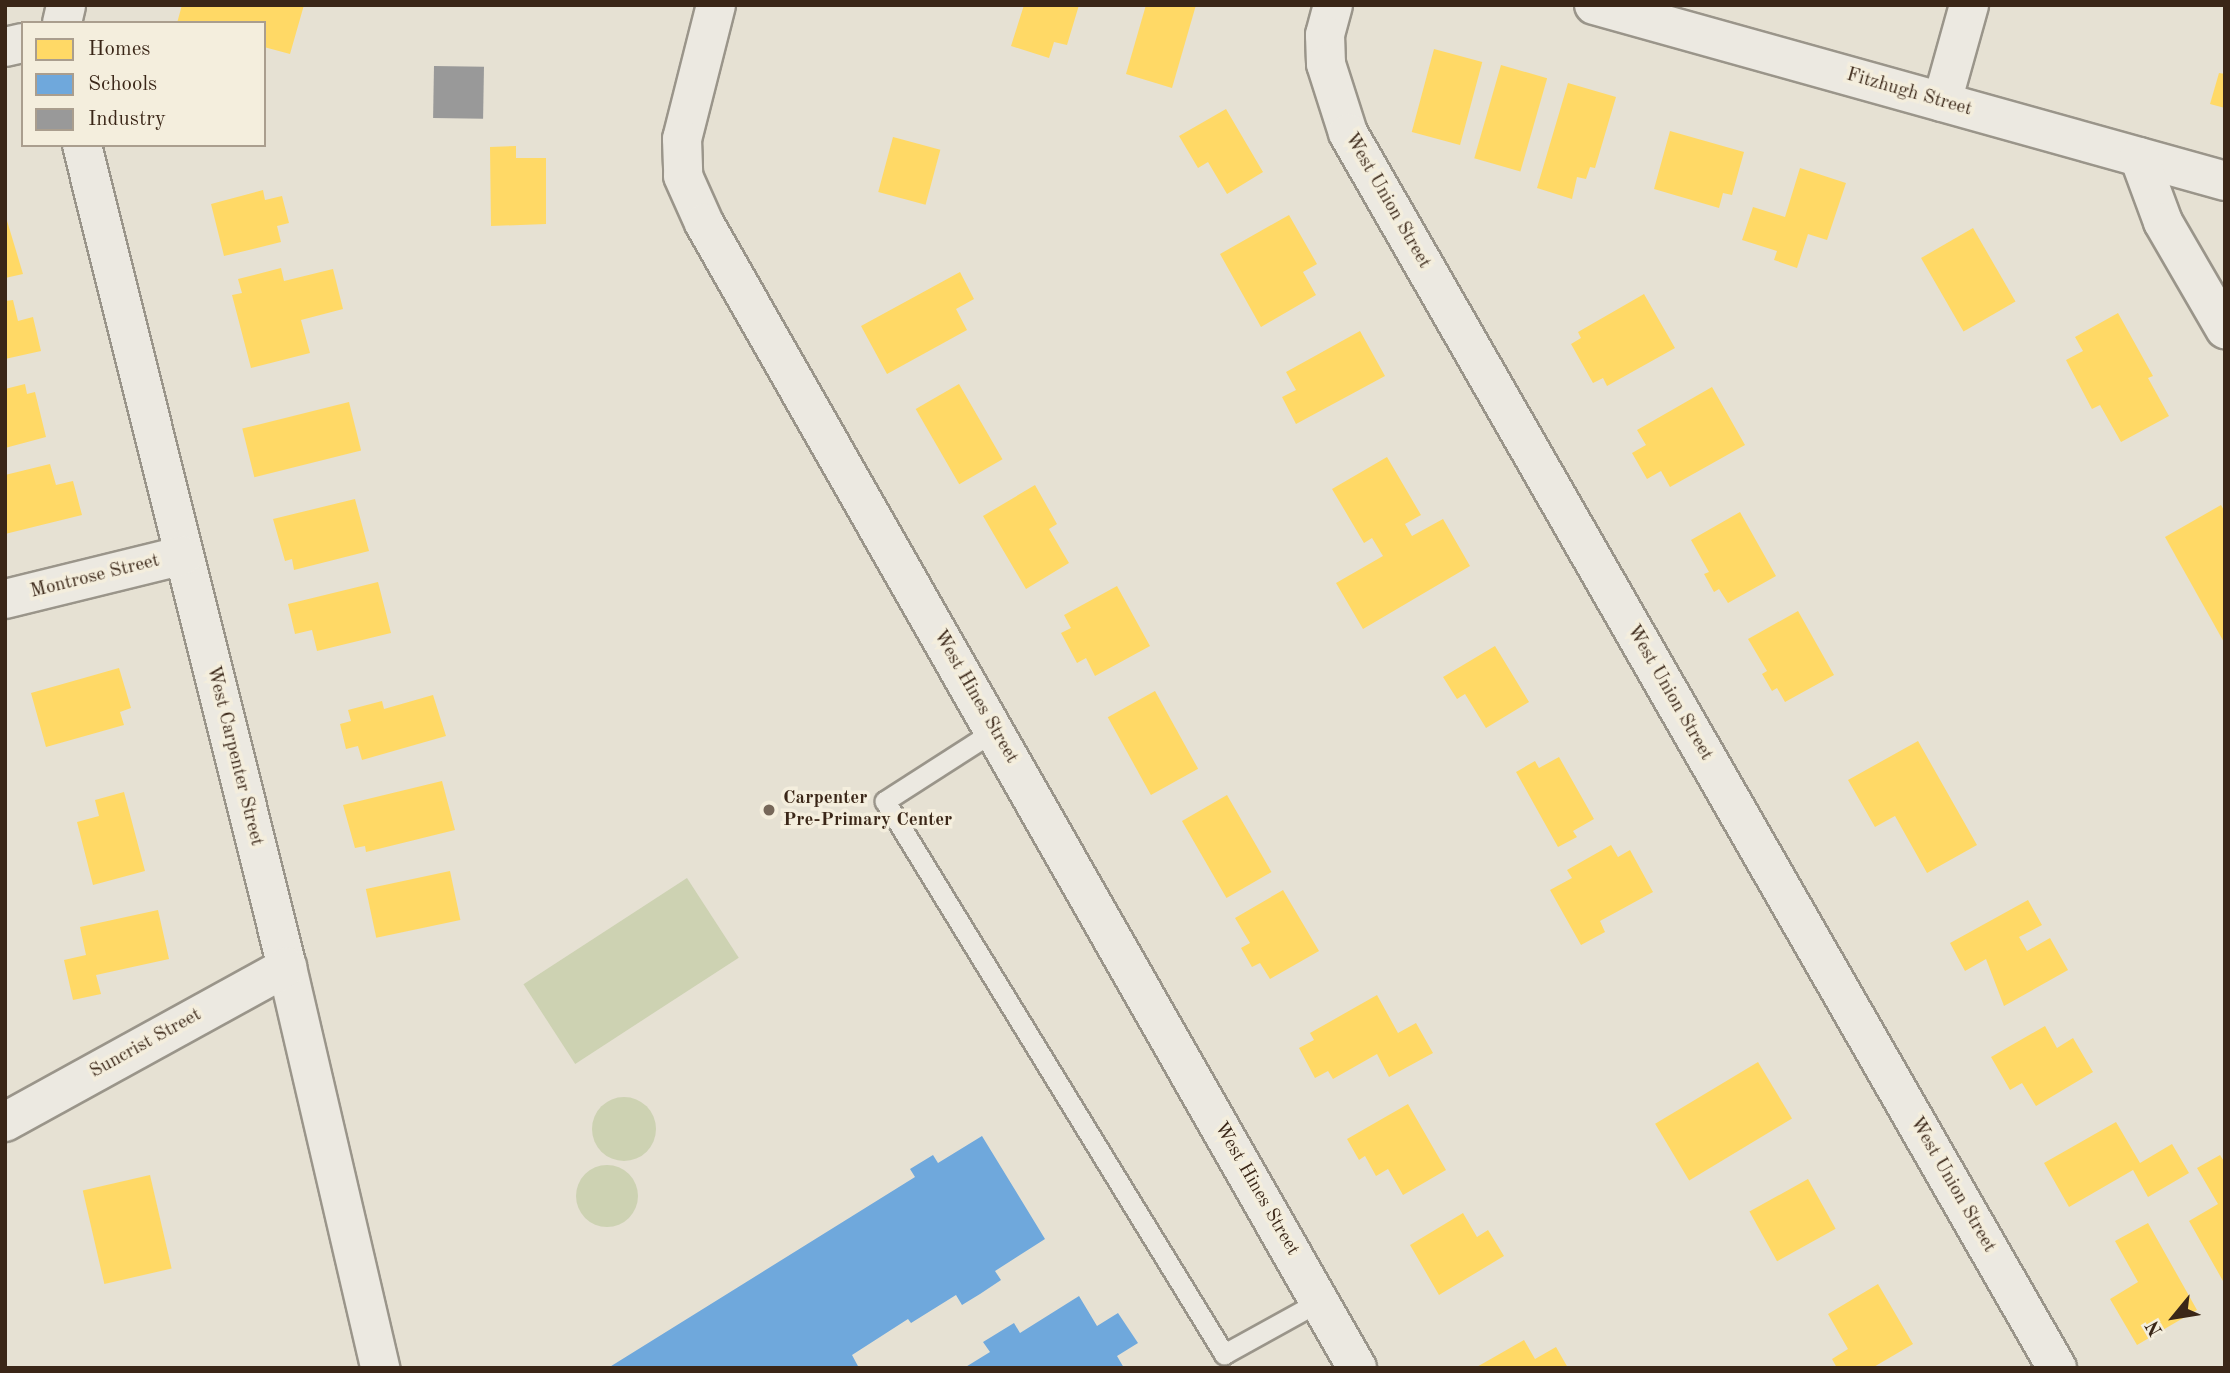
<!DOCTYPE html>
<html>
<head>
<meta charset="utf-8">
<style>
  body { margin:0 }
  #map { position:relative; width:2230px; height:1373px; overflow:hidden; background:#e6e1d3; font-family:"Old Standard TT",serif }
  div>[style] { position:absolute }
  .green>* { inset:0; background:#cdd2b2; transform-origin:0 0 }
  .round { border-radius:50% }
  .homes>* { inset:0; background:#ffd966; transform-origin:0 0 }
  .schools>* { inset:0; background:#6fa8dc }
  .industry>* { inset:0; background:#999; transform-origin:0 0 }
  .roads { filter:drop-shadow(2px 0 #9a958a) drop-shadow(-2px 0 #9a958a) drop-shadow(0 2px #9a958a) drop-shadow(0 -2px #9a958a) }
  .lane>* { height:19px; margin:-9.5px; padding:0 9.5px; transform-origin:9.5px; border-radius:9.5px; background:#ece9e1 }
  .street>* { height:38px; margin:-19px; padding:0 19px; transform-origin:19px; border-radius:19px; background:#ece9e1 }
  .dots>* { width:19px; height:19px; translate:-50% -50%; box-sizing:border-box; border:4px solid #f4eedd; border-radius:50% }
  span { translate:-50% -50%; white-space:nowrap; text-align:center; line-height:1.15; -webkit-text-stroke:7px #f4eedd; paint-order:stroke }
  .street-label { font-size:19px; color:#3a2617 }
  .poi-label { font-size:19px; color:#3a2617; font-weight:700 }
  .left { translate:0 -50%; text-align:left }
  .frame { position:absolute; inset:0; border:7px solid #3a2617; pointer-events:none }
  .legend { position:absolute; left:21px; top:21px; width:245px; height:126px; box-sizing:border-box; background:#f4eedd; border:2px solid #aa9e8e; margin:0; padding:9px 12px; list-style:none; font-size:21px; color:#3a2617 }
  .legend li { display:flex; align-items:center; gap:14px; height:35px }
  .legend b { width:35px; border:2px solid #aa9e8e }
  .north { position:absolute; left:2139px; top:1282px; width:70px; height:70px; -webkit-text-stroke:5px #f4eedd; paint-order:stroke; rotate:240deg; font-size:19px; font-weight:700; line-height:28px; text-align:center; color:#3a2617 }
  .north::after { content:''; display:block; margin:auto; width:24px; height:32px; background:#3a2617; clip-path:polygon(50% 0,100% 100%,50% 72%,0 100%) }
</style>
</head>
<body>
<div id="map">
  <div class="green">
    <div style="left:687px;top:878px;width:95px;height:195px;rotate:57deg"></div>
    <div class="round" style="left:592px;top:1097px;width:64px;height:64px"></div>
    <div class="round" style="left:576px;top:1165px;width:62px;height:62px"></div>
  </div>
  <div class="homes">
    <div style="clip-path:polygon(182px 5px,304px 5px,290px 54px,264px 47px,264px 23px,177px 23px)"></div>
    <div style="clip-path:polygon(1024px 5px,1079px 5px,1067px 45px,1054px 42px,1049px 58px,1011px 46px)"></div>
    <div style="clip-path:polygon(1146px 5px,1196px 5px,1172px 88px,1126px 74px)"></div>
    <div style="left:1434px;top:49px;width:50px;height:86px;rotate:15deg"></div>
    <div style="left:1501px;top:65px;width:48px;height:97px;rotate:16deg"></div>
    <div style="clip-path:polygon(2219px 73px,2225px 74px,2225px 108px,2210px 104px)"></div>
    <div style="clip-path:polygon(1568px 83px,1616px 97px,1595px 168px,1590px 167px,1586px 179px,1577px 177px,1572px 199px,1537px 188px)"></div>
    <div style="clip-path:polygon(1226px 109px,1263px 172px,1227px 194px,1208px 162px,1198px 168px,1179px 136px)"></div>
    <div style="clip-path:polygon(1670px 131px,1744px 152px,1732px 195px,1723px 193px,1719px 208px,1654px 189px)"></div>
    <div style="left:893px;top:137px;width:49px;height:57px;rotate:15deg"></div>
    <div style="clip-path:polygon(516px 146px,516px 158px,546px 158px,546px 224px,491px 226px,490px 147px)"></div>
    <div style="clip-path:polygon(1800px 168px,1846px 183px,1827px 240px,1808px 234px,1797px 268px,1774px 260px,1777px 251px,1742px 240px,1753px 207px,1785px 217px)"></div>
    <div style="clip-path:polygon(263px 190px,265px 200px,282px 196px,289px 223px,277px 226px,281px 242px,224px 256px,211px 204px)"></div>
    <div style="clip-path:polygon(5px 214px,23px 274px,5px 278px)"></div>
    <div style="clip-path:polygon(1289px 215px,1317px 264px,1303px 272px,1316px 295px,1261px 327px,1220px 254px)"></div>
    <div style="left:1973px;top:228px;width:85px;height:60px;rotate:60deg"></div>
    <div style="clip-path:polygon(281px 268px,284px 281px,333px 269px,343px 309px,301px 320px,310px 353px,251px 368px,232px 295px,242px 293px,238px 279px)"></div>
    <div style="clip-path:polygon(960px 272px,974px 299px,956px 309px,967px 330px,887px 374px,861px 326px)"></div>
    <div style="clip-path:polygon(1644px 294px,1675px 348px,1607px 386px,1603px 378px,1593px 383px,1571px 344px,1581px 338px,1578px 332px)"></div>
    <div style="clip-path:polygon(13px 300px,18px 321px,33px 317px,41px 351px,5px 359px,5px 301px)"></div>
    <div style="clip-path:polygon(2118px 313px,2153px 376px,2148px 378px,2169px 416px,2121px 442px,2100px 405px,2092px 409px,2066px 360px,2083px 351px,2075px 337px)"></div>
    <div style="clip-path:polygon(1360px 331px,1385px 376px,1296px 424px,1282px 397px,1296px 390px,1286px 372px)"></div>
    <div style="clip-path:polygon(25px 384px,27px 394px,35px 392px,46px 437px,5px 448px,5px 389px)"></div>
    <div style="left:959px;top:384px;width:87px;height:50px;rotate:60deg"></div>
    <div style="clip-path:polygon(1712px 387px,1745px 445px,1670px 487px,1661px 471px,1647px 479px,1632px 453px,1646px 445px,1637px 430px)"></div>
    <div style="left:349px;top:402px;width:50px;height:110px;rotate:76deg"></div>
    <div style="clip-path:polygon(1387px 457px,1421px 515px,1405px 524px,1412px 536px,1443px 519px,1470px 566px,1363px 629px,1336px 583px,1383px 556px,1372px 538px,1364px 543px,1332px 489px)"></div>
    <div style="clip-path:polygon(50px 464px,56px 485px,73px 481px,82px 515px,5px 534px,5px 475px)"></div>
    <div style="clip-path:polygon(1035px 485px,1057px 524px,1049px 529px,1069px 563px,1026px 589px,983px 516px)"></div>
    <div style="clip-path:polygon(355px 499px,369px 551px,294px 570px,292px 559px,285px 561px,273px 519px)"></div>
    <div style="clip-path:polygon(2221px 505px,2225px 512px,2225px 644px,2165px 537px)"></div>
    <div style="clip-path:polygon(1740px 512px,1776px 576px,1728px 603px,1719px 589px,1714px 592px,1704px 574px,1709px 572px,1691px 540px)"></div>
    <div style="clip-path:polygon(378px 582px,391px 633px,317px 651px,312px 630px,295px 634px,288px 604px)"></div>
    <div style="clip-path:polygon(1117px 586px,1150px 646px,1095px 676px,1086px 658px,1077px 663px,1061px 633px,1071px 628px,1064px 615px)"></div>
    <div style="clip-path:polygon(1798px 611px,1834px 675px,1785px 702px,1777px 688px,1772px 691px,1762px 674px,1767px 671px,1748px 639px)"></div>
    <div style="clip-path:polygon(1495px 646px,1529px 702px,1486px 728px,1465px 694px,1457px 699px,1443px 677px)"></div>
    <div style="clip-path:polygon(119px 668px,131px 708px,120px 712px,124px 725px,46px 747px,31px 693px)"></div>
    <div style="left:1155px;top:691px;width:89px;height:54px;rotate:61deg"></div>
    <div style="clip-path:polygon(433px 695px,446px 736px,362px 760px,358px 746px,346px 749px,340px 724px,351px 721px,348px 710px,382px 701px,384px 709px)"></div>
    <div style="clip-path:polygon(1918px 741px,1977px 845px,1927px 873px,1895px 816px,1875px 827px,1848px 780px)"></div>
    <div style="clip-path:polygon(1559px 757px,1594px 819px,1573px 831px,1577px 837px,1558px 847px,1516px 772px,1535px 761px,1539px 768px)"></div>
    <div style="clip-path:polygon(442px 781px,455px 830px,366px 852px,365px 846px,355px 848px,343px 805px)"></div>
    <div style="clip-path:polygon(124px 792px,145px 871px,93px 885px,77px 822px,99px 816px,95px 800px)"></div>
    <div style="left:1227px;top:795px;width:89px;height:52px;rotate:60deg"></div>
    <div style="clip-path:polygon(1611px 845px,1618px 857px,1630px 850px,1653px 892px,1600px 921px,1605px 932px,1581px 945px,1550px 890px,1572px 878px,1567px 870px)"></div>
    <div style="left:450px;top:871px;width:50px;height:86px;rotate:78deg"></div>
    <div style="clip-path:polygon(1283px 890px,1319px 951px,1270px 979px,1260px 963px,1252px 967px,1241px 948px,1250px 943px,1235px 918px)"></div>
    <div style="clip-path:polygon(2028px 900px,2042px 925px,2019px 937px,2027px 951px,2050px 938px,2068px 970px,2004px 1006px,1986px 959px,1965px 971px,1950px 943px)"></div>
    <div style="clip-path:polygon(158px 910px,169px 959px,96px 975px,101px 994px,73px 1000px,64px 960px,86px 955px,80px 927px)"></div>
    <div style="clip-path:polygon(1377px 995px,1398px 1033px,1416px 1023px,1433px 1053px,1389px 1077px,1377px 1054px,1333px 1079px,1328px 1071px,1315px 1078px,1299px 1048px,1314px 1040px,1310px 1033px)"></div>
    <div style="clip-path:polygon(2045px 1026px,2057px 1048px,2073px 1038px,2093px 1072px,2036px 1106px,2022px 1083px,2010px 1090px,1991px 1057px)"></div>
    <div style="left:1758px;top:1062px;width:66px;height:120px;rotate:59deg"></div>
    <div style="clip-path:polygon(1408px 1104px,1446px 1170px,1403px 1195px,1388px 1169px,1376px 1176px,1365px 1156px,1359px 1160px,1347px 1139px)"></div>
    <div style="clip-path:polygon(2116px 1122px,2140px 1163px,2172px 1144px,2189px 1173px,2148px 1197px,2133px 1170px,2069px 1207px,2044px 1163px)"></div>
    <div style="clip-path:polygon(2220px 1155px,2225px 1163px,2223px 1281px,2189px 1221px,2218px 1204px,2197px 1168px)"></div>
    <div style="left:150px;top:1175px;width:96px;height:69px;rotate:77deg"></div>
    <div style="left:1808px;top:1179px;width:57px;height:67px;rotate:61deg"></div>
    <div style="clip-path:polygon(1463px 1213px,1477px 1237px,1488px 1230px,1504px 1256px,1439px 1295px,1410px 1245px)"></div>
    <div style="clip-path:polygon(2148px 1223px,2197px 1310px,2137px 1345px,2110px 1299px,2138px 1282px,2115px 1241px)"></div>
    <div style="clip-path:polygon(1878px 1284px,1913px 1344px,1872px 1368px,1837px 1368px,1832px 1359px,1848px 1349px,1828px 1314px)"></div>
    <div style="clip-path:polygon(1524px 1340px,1535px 1359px,1556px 1347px,1568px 1368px,1475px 1368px)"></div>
  </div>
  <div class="schools">
    <div style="clip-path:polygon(982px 1136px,1045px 1239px,995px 1271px,1001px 1280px,980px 1294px,962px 1305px,956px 1295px,911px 1323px,908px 1319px,852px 1355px,859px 1368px,608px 1368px,915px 1177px,910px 1169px,933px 1155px,938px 1163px)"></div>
    <div style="clip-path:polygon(1079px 1296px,1097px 1326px,1118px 1313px,1138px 1343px,1117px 1356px,1124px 1368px,964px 1368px,990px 1352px,983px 1342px,1014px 1323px,1020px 1333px)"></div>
  </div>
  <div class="industry">
    <div style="left:434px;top:66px;width:50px;height:52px;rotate:1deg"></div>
  </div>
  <div class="roads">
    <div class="lane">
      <div style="left:994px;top:731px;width:130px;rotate:147.3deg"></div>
      <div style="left:885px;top:801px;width:649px;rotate:58.49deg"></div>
      <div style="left:1224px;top:1354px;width:110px;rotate:-28.9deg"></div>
    </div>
    <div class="street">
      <div style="left:716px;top:5px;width:138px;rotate:104.2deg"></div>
      <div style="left:682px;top:139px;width:37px;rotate:88deg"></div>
      <div style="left:683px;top:176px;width:51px;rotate:65.9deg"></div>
      <div style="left:704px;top:223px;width:1318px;rotate:60.3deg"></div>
      <div style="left:1333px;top:5px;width:31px;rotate:105deg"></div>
      <div style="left:1325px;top:35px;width:29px;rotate:88deg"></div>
      <div style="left:1326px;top:64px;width:72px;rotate:72.3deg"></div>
      <div style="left:1348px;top:133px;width:1424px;rotate:60.14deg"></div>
      <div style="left:1594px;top:5px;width:655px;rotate:15.58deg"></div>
      <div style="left:62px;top:23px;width:18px;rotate:-77deg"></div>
      <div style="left:5px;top:47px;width:18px;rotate:-13deg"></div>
      <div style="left:1942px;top:102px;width:101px;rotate:-74.4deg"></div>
      <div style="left:82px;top:145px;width:847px;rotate:76deg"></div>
      <div style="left:287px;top:967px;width:412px;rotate:76.9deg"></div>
      <div style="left:2139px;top:157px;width:69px;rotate:69.7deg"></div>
      <div style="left:2163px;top:222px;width:124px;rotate:59.9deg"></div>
      <div style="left:5px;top:599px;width:184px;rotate:-13.8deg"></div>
      <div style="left:5px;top:1122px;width:322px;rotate:-28.8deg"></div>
    </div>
  </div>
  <div class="dots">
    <div style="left:769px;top:810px;background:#766759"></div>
  </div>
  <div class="street-label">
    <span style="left:1909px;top:93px;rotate:16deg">Fitzhugh Street</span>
    <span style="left:1387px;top:201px;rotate:60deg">West Union Street</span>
    <span style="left:95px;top:577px;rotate:-14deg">Montrose Street</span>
    <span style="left:1669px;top:693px;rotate:60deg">West Union Street</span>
    <span style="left:975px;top:697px;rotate:60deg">West Hines Street</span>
    <span style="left:234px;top:756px;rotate:76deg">West Carpenter Street</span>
    <span style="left:146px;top:1044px;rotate:-29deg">Suncrist Street</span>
    <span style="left:1952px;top:1185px;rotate:60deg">West Union Street</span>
    <span style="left:1256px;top:1189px;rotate:60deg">West Hines Street</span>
  </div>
  <div class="poi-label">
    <span class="left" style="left:783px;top:810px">Carpenter<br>Pre-Primary Center</span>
  </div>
  <div class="frame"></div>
  <ul class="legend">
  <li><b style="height:19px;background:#ffd966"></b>Homes</li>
  <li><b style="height:19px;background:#6fa8dc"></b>Schools</li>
  <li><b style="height:19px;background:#999"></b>Industry</li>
  </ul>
  <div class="north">N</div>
</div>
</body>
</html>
